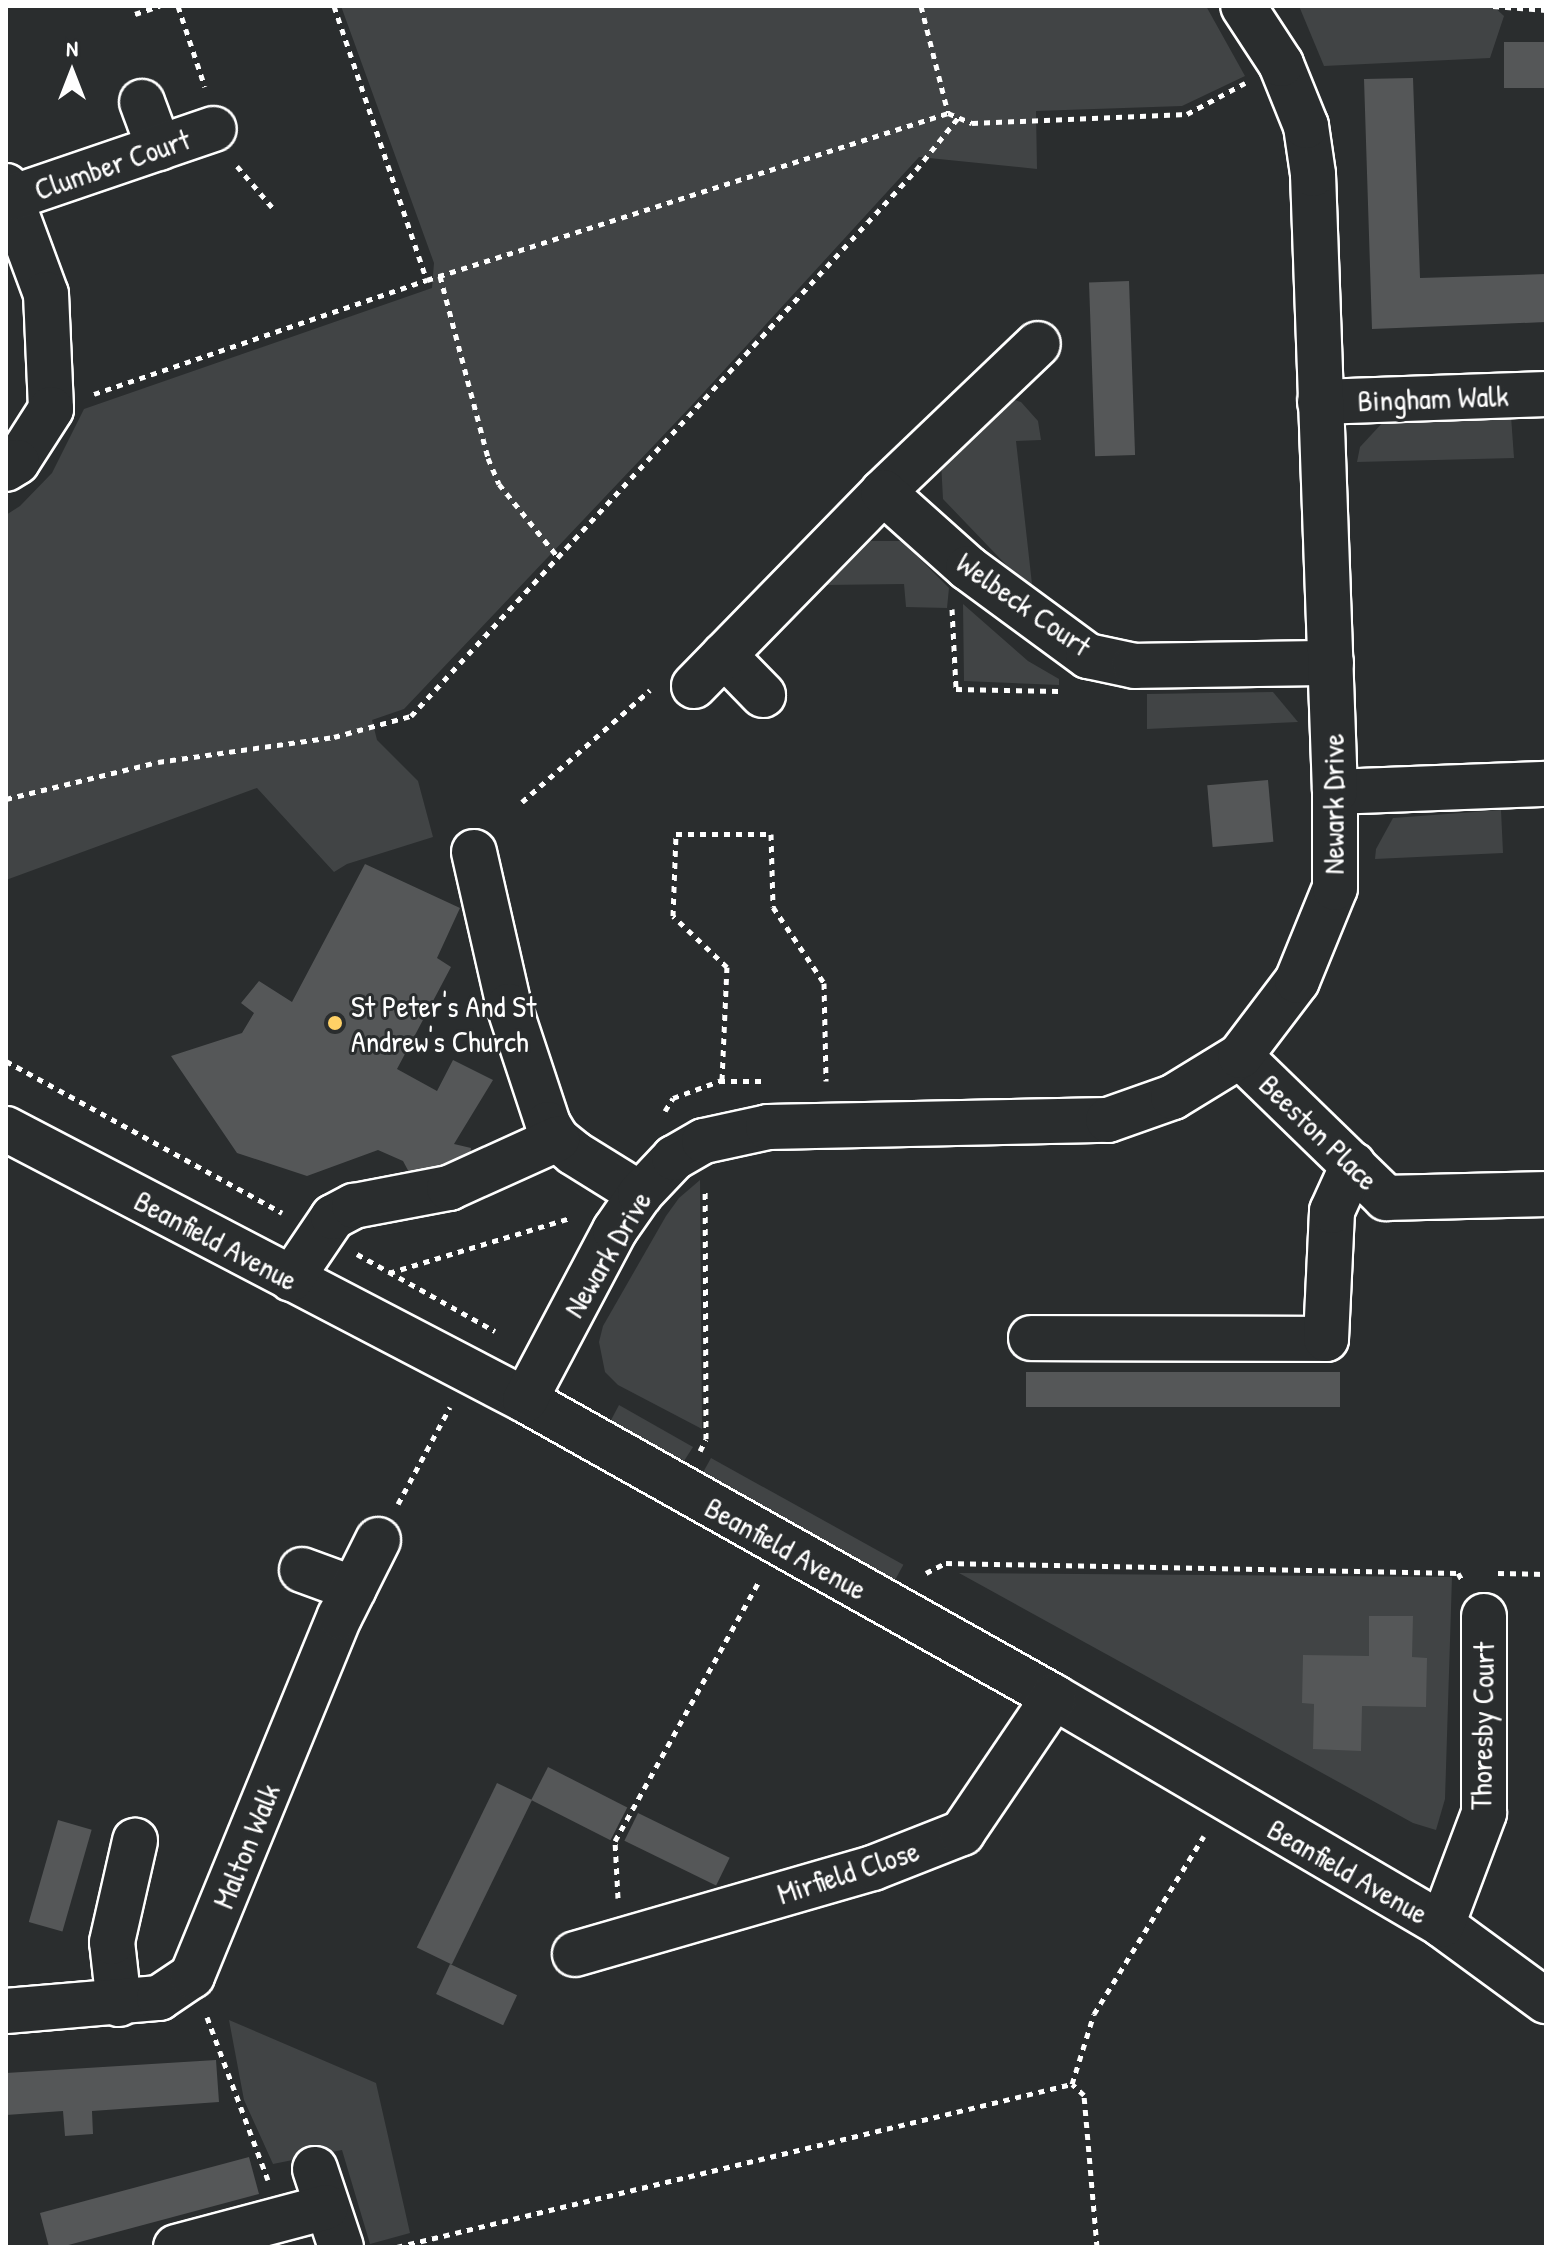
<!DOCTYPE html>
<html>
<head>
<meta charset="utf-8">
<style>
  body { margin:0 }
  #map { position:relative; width:1552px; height:2253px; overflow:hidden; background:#2a2d2e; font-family:"Patrick Hand",sans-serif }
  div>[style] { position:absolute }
  .green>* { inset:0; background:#414445; transform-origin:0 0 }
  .building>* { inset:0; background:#555758; transform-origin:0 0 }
  .path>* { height:5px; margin-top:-2.5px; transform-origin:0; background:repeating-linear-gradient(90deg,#fff 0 6px,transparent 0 12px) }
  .roads { filter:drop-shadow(2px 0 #fff) drop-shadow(-2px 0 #fff) drop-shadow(0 2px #fff) drop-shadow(0 -2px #fff) }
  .minor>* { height:44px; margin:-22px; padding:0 22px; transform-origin:22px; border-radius:22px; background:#2a2d2e }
  .dots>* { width:22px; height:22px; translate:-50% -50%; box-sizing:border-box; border:4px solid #2a2d2e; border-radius:50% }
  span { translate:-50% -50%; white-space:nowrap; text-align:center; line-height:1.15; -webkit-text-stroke:6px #2a2d2e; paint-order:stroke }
  .street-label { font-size:30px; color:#fff }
  .poi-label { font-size:30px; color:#fff }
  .left { translate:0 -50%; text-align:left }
  .frame { position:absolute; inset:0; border:8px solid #fff; pointer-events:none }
  .north { position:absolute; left:32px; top:32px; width:80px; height:80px; -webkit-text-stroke:6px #2a2d2e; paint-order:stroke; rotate:0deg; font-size:22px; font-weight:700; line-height:32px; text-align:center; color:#fff }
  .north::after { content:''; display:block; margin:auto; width:28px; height:36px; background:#fff; clip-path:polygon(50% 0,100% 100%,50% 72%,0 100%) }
</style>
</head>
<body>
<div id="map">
  <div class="green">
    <div style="clip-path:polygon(341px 6px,1206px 6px,1245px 76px,1182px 106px,1036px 111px,1037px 169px,919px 157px,693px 404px,404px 709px,372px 720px,377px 740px,418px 781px,433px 837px,347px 864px,334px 872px,257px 788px,6px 880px,6px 515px,20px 506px,52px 473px,84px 409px,432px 288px,434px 263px)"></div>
    <div style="clip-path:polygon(1299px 6px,1493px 6px,1504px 16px,1490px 58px,1324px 66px)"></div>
    <div style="clip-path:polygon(1008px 398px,1021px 402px,1038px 421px,1041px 440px,1016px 441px,1033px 593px,943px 499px,941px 462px)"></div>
    <div style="clip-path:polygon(1511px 416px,1514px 458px,1357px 462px,1360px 447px,1385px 420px)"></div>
    <div style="clip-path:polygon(864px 541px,909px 541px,915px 554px,949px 588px,947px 608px,906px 607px,904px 584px,824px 585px)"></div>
    <div style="clip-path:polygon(963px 604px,1028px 661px,1059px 679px,1059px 685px,964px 681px)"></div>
    <div style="clip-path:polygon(1273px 692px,1298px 722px,1147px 729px,1147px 694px)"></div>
    <div style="clip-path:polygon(1501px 810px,1503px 853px,1375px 859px,1376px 849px,1393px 818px)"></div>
    <div style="clip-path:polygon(700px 1180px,702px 1429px,618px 1385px,605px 1372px,599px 1342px,603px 1326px,666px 1216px,679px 1198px)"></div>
    <div style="clip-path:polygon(619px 1405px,693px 1447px,684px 1461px,610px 1422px)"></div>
    <div style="left:711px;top:1458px;width:220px;height:18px;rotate:29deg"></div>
    <div style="clip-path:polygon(959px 1573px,1452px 1577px,1445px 1799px,1436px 1830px,1413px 1823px)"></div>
    <div style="clip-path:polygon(229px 2020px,376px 2083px,410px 2233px,370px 2244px,342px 2150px,273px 2164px,244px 2100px)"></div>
  </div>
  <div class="building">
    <div style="left:1546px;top:42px;width:46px;height:42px;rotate:90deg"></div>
    <div style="clip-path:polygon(1413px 78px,1420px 278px,1546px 274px,1546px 322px,1372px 329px,1364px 79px)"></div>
    <div style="left:1129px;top:281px;width:174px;height:40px;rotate:88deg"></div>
    <div style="left:1268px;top:780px;width:62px;height:61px;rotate:85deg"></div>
    <div style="clip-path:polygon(365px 864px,460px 908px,437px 958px,451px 967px,397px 1069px,437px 1091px,453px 1060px,493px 1080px,454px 1144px,471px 1148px,469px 1167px,411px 1176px,403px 1161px,378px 1150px,307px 1176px,237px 1153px,171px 1056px,242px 1033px,254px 1013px,241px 1003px,259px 981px,292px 1002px)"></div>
    <div style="left:1026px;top:1372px;width:314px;height:35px"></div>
    <div style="clip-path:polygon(1369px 1616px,1413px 1616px,1412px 1657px,1427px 1658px,1426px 1707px,1362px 1706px,1361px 1751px,1313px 1749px,1314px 1704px,1302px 1703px,1303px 1655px,1369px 1656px)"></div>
    <div style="left:548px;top:1767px;width:89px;height:37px;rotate:27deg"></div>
    <div style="left:497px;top:1783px;width:39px;height:183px;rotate:26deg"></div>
    <div style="left:638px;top:1813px;width:102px;height:31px;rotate:26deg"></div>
    <div style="left:58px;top:1820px;width:35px;height:106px;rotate:16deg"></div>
    <div style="left:450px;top:1964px;width:74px;height:33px;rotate:25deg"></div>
    <div style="clip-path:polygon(216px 2060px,219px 2102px,92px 2111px,93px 2134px,65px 2136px,63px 2111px,6px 2115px,6px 2073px)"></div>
    <div style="clip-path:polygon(249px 2157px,259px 2194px,61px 2247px,49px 2247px,40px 2213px)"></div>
  </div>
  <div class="path">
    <div style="left:178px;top:6px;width:85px;rotate:71.6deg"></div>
    <div style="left:334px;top:6px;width:289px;rotate:71.3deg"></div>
    <div style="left:921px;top:6px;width:110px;rotate:75.8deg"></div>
    <div style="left:1493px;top:6px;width:53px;rotate:4.3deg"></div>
    <div style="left:135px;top:14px;width:26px;rotate:-18deg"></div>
    <div style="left:237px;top:166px;width:54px;rotate:49.5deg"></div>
    <div style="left:440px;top:276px;width:188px;rotate:75.2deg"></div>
    <div style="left:488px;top:458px;width:28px;rotate:67deg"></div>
    <div style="left:499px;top:484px;width:94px;rotate:51.1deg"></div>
    <div style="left:94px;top:394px;width:352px;rotate:-18.9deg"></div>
    <div style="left:427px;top:280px;width:547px;rotate:-17.77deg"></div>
    <div style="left:948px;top:113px;width:26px;rotate:23deg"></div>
    <div style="left:972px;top:123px;width:215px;rotate:-2.4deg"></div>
    <div style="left:1187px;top:114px;width:66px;rotate:-28.1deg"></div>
    <div style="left:952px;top:609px;width:80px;rotate:87.1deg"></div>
    <div style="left:956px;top:689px;width:103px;rotate:1.1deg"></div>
    <div style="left:6px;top:799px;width:156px;rotate:-13.7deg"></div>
    <div style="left:158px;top:762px;width:178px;rotate:-8.1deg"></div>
    <div style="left:334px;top:737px;width:80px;rotate:-15.3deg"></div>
    <div style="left:411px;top:716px;width:744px;rotate:-47.23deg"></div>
    <div style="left:916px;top:170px;width:67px;rotate:-51.1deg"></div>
    <div style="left:522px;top:802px;width:170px;rotate:-41.2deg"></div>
    <div style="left:6px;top:1061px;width:315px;rotate:28.8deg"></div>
    <div style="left:719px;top:1081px;width:42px"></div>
    <div style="left:665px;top:1111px;width:15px;rotate:-58deg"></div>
    <div style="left:673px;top:1098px;width:52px;rotate:-20.2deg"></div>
    <div style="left:722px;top:1080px;width:113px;rotate:-87.5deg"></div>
    <div style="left:727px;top:967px;width:74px;rotate:-136.6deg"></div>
    <div style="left:673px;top:916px;width:82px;rotate:-87.9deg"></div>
    <div style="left:676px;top:834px;width:95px"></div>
    <div style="left:771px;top:834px;width:73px;rotate:88.4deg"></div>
    <div style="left:773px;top:907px;width:92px;rotate:56.1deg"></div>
    <div style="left:824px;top:983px;width:98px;rotate:88.8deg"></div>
    <div style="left:357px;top:1254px;width:158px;rotate:29.2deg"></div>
    <div style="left:389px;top:1273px;width:189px;rotate:-16.9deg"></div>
    <div style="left:700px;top:1451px;width:13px;rotate:-63deg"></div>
    <div style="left:706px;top:1439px;width:249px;rotate:-90.2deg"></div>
    <div style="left:398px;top:1504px;width:110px;rotate:-61.8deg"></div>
    <div style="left:926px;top:1573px;width:22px;rotate:-27deg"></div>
    <div style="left:946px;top:1563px;width:512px;rotate:1.12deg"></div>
    <div style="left:1458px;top:1573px;width:8px;rotate:60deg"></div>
    <div style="left:1498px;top:1573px;width:48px;rotate:1.2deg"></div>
    <div style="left:618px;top:1898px;width:57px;rotate:-93deg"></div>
    <div style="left:615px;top:1841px;width:297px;rotate:-61deg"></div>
    <div style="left:207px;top:2017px;width:174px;rotate:69.5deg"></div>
    <div style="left:397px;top:2247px;width:694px;rotate:-13.58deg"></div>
    <div style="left:1097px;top:2247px;width:153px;rotate:-94.9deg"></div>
    <div style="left:1084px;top:2095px;width:16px;rotate:-137deg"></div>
    <div style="left:1072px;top:2084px;width:73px;rotate:-72.6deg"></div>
    <div style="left:1094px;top:2014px;width:209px;rotate:-58.3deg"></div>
  </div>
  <div class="roads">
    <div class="minor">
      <div style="left:142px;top:102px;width:49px;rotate:69.7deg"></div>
      <div style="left:6px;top:186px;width:115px;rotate:69.7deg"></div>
      <div style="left:46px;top:294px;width:115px;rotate:87.5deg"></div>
      <div style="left:51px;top:409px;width:63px;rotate:122.7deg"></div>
      <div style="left:17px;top:462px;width:13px;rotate:148deg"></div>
      <div style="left:11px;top:198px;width:214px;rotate:-18.8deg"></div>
      <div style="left:1320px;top:402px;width:226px;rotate:-2deg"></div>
      <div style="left:883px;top:492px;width:214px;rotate:-43.7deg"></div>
      <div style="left:724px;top:655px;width:56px;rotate:45.7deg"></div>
      <div style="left:694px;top:686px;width:271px;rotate:-45.7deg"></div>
      <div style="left:883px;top:492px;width:114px;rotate:41.8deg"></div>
      <div style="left:968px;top:568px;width:149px;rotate:36.3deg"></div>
      <div style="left:1088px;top:656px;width:48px;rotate:12deg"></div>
      <div style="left:1135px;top:666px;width:196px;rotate:-0.9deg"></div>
      <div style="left:1335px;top:792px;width:211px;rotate:-2.2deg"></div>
      <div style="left:474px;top:852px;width:158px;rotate:77.2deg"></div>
      <div style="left:509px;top:1006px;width:124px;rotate:71.7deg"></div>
      <div style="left:548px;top:1124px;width:17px;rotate:59deg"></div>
      <div style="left:557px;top:1139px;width:22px;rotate:39deg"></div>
      <div style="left:574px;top:1153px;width:78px;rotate:31.8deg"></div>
      <div style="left:1240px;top:1056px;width:204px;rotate:44.2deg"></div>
      <div style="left:1386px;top:1198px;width:160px;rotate:-1.4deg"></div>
      <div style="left:6px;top:1129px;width:585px;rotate:27.57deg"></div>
      <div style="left:525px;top:1400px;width:607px;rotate:29.31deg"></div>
      <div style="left:1054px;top:1697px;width:450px;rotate:30.4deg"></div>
      <div style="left:1442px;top:1925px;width:129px;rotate:36.2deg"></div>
      <div style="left:291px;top:1279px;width:75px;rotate:-55.9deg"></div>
      <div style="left:333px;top:1217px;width:24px;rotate:-28deg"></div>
      <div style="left:354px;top:1206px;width:97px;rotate:-10.7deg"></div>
      <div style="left:449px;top:1188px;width:119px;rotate:-24.4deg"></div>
      <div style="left:1031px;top:1338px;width:295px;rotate:0.2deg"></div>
      <div style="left:1326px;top:1339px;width:128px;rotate:-87.3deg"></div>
      <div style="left:1332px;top:1211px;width:51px;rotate:-65.5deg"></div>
      <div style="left:525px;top:1400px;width:192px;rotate:-62.1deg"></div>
      <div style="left:615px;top:1230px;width:44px;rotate:-55.2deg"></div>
      <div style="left:640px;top:1194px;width:50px;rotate:-46.6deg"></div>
      <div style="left:674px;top:1158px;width:34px;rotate:-30deg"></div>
      <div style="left:704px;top:1141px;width:66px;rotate:-12.3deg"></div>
      <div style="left:768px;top:1127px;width:340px;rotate:-1.2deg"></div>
      <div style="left:1108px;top:1120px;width:69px;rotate:-19.5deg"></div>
      <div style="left:1173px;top:1097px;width:79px;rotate:-31.5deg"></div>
      <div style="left:1240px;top:1056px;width:94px;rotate:-52.8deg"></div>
      <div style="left:1297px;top:981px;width:100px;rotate:-67.8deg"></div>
      <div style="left:1335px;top:888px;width:96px;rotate:-90deg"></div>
      <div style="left:1335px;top:792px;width:618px;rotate:-92.04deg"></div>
      <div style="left:1313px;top:174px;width:49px;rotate:-98.3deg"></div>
      <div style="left:1306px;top:126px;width:67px;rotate:-112deg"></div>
      <div style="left:1281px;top:64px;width:69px;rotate:-123.2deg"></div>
      <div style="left:302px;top:1570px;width:55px;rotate:20.1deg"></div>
      <div style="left:1442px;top:1925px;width:120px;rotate:-69.4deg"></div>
      <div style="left:1484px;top:1813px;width:197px;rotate:-90deg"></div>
      <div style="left:575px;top:1954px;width:310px;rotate:-16.1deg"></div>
      <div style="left:873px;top:1868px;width:96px;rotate:-21.5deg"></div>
      <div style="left:962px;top:1833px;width:164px;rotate:-55.9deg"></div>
      <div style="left:119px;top:2004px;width:62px;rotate:-96.4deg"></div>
      <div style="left:112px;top:1942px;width:104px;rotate:-77.2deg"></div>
      <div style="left:6px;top:2011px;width:154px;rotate:-4.9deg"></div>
      <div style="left:159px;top:1998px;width:40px;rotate:-34deg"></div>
      <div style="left:192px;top:1976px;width:389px;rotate:-67.7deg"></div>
      <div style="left:340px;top:1616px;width:85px;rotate:-63.4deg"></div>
      <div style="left:315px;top:2169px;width:82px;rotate:71.6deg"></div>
      <div style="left:176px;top:2247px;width:155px;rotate:-14.9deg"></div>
    </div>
  </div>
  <div class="dots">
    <div style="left:335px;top:1023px;background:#ffd166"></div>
  </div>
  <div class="street-label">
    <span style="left:112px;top:164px;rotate:-19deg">Clumber Court</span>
    <span style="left:1433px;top:398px;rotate:-2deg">Bingham Walk</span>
    <span style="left:1024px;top:604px;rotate:35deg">Welbeck Court</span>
    <span style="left:1333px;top:804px;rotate:-90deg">Newark Drive</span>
    <span style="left:1319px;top:1132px;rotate:44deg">Beeston Place</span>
    <span style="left:216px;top:1240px;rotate:28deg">Beanfield Avenue</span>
    <span style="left:607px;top:1254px;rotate:-59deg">Newark Drive</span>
    <span style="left:786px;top:1548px;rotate:29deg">Beanfield Avenue</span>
    <span style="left:1482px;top:1726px;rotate:-89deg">Thoresby Court</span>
    <span style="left:246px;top:1846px;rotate:-68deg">Malton Walk</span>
    <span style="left:1348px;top:1871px;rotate:30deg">Beanfield Avenue</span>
    <span style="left:848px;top:1872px;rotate:-18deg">Mirfield Close</span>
  </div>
  <div class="poi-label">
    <span class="left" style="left:351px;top:1023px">St Peter's And St<br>Andrew's Church</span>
  </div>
  <div class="frame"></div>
  <div class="north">N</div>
</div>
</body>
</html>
